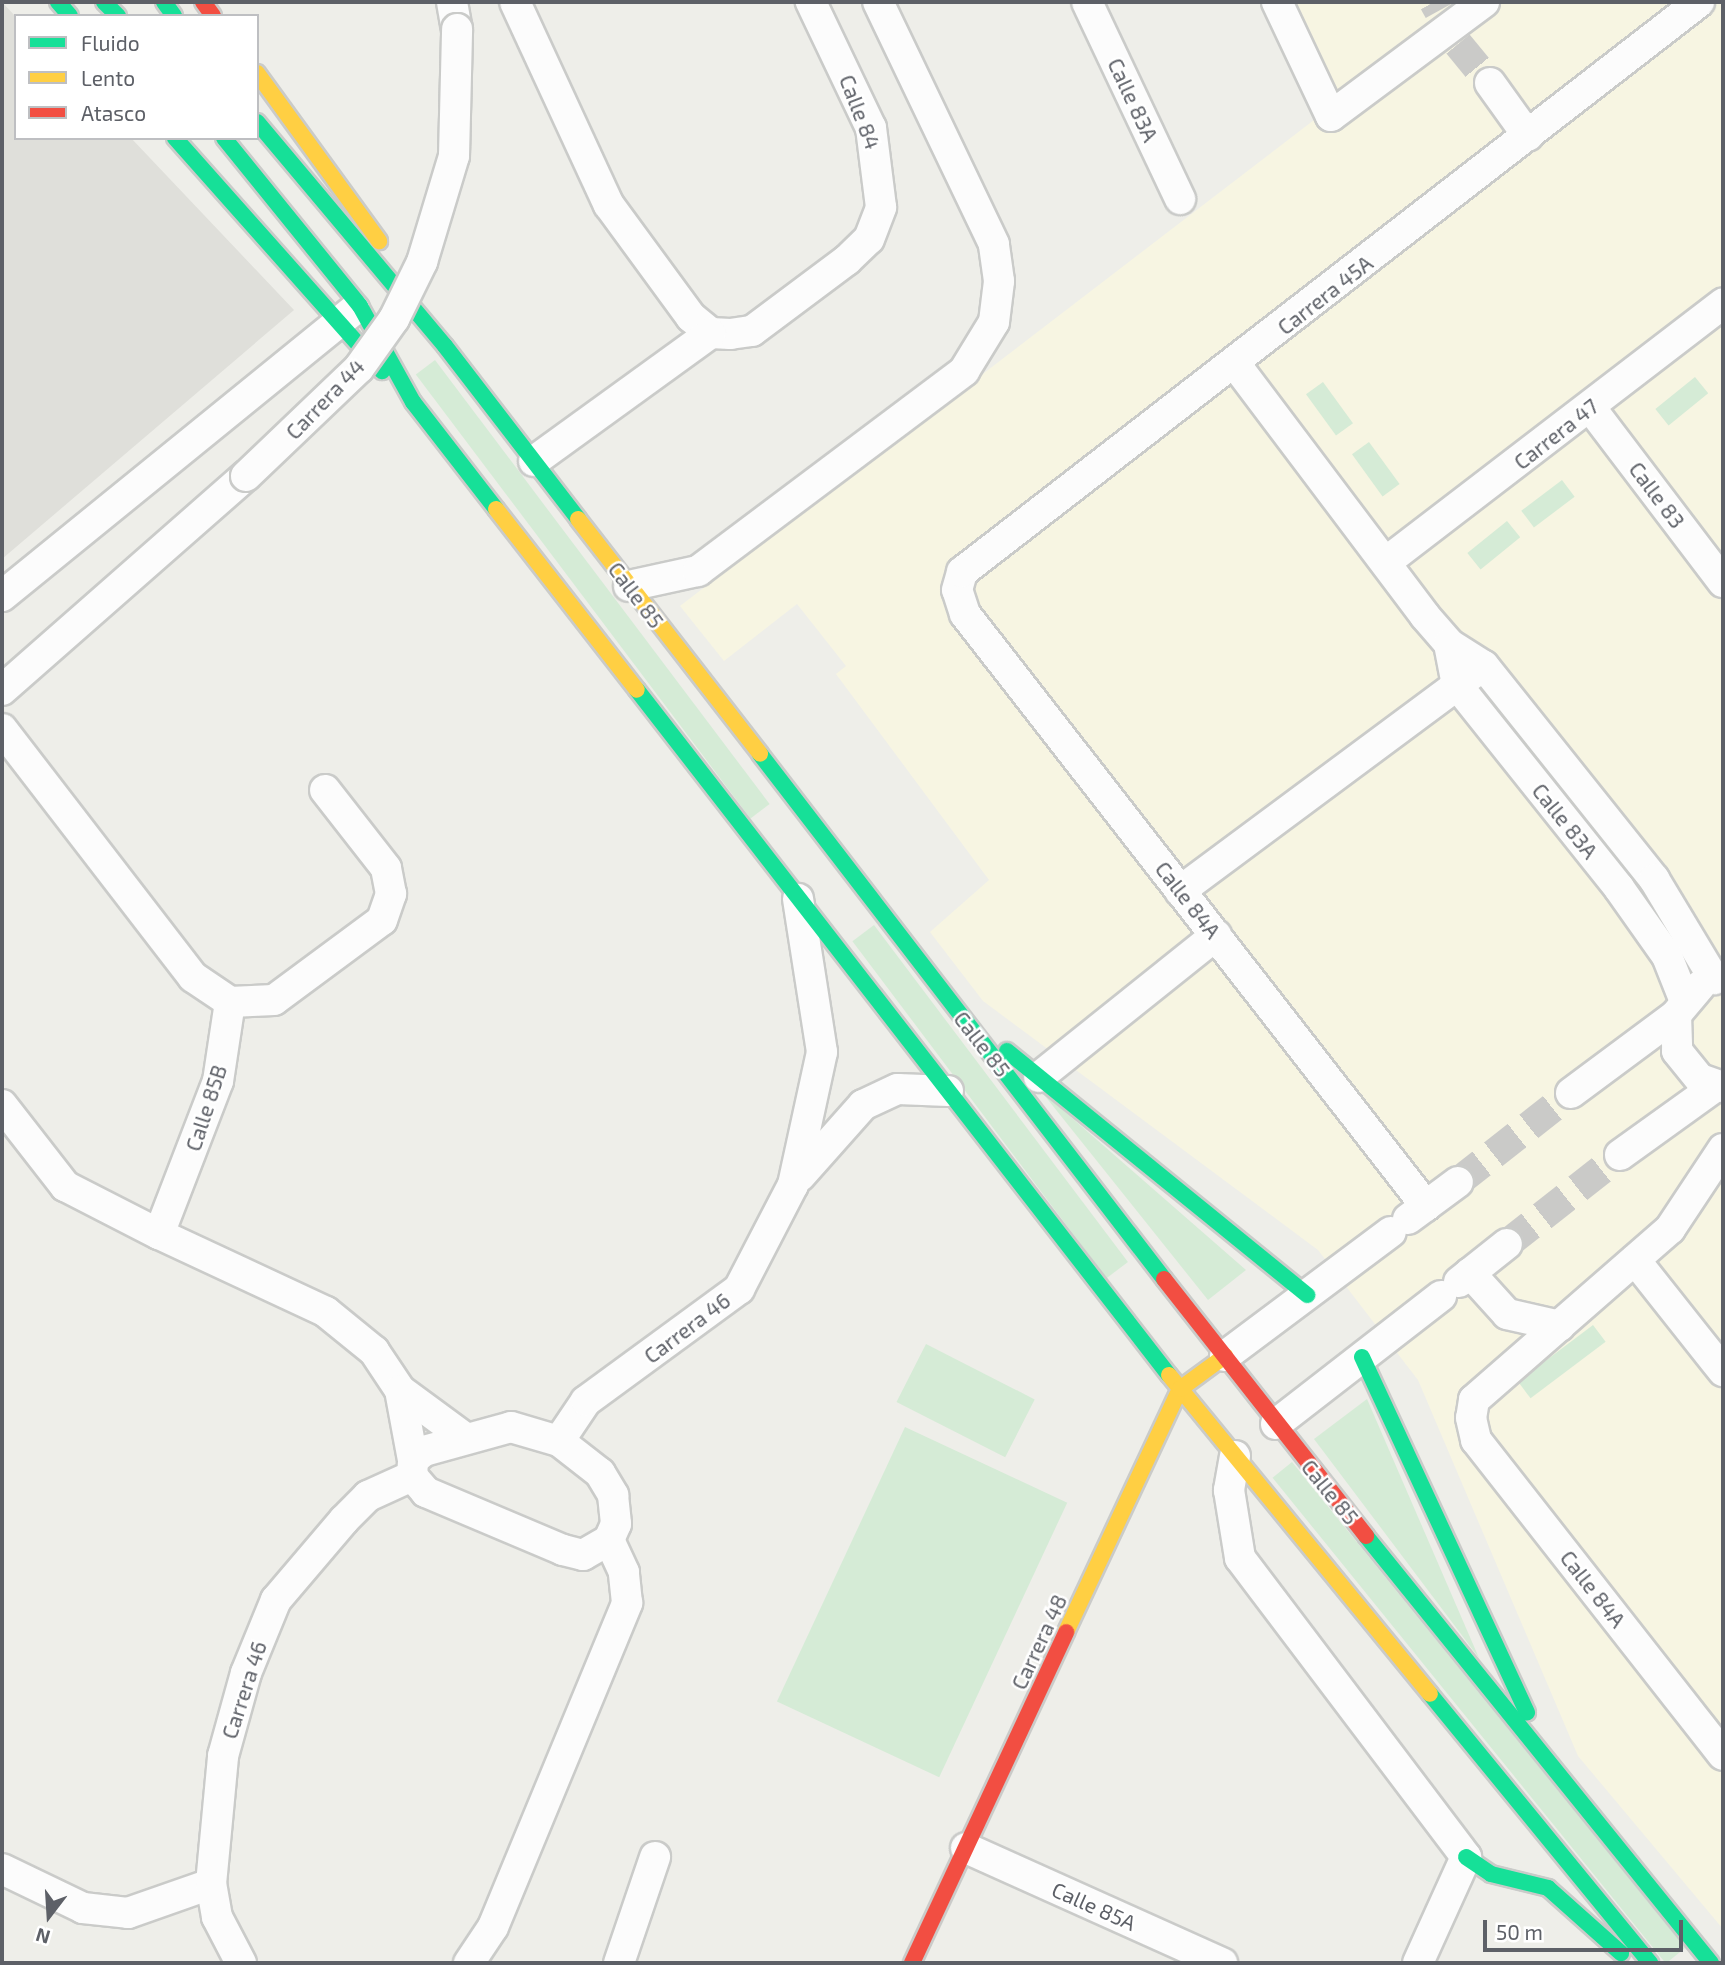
<!DOCTYPE html>
<html>
<head>
<meta charset="utf-8">
<style>
  body { margin:0 }
  #map { position:relative; width:1725px; height:1965px; overflow:hidden; background:#eeeee9; font-family:"Exo 2",sans-serif }
  div>[style] { position:absolute }
  .commercial>* { inset:0; background:#f7f5e2 }
  .industrial>* { inset:0; background:#dfdfda }
  .green>* { inset:0; background:#d5ebd6; transform-origin:0 0 }
  .street-tunnel>* { height:30px; margin-top:-15px; transform-origin:0; background:repeating-linear-gradient(90deg,#cacac8 0 30px,transparent 0 45px) }
  .roads { filter:drop-shadow(2px 0 #cacbc9) drop-shadow(-2px 0 #cacbc9) drop-shadow(0 2px #cacbc9) drop-shadow(0 -2px #cacbc9) }
  .street>* { height:30px; margin:-15px; padding:0 15px; transform-origin:15px; border-radius:15px; background:#fcfcfc }
  .fast>* { height:16px; margin:-8px; padding:0 8px; transform-origin:8px; border-radius:8px; background:#16e098 }
  .slow>* { height:16px; margin:-8px; padding:0 8px; transform-origin:8px; border-radius:8px; background:#ffcf43 }
  .jam>* { height:16px; margin:-8px; padding:0 8px; transform-origin:8px; border-radius:8px; background:#f24e42 }
  .bridges { filter:drop-shadow(2px 0 #cacbc9) drop-shadow(-2px 0 #cacbc9) drop-shadow(0 2px #cacbc9) drop-shadow(0 -2px #cacbc9) }
  .street-bridge>* { height:30px; margin:-15px; padding:0 15px; transform-origin:15px; border-radius:15px; background:#fcfcfc }
  span { translate:-50% -50%; white-space:nowrap; text-align:center; line-height:1.15; -webkit-text-stroke:5px #fff; paint-order:stroke }
  .street-label { font-size:21px; color:#5d6067 }
  .frame { position:absolute; inset:0; border:4px solid #5d6067; pointer-events:none }
  .legend { position:absolute; left:14px; top:14px; width:245px; height:126px; box-sizing:border-box; background:#fff; border:2px solid #bebfc2; margin:0; padding:9px 12px; list-style:none; font-size:21px; color:#5d6067 }
  .legend li { display:flex; align-items:center; gap:14px; height:35px }
  .legend b { width:35px; border:2px solid #bebfc2 }
  .north { position:absolute; left:14px; top:1881px; width:70px; height:70px; -webkit-text-stroke:5px #fff; paint-order:stroke; rotate:197deg; font-size:19px; font-weight:700; line-height:28px; text-align:center; color:#5d6067 }
  .north::after { content:''; display:block; margin:auto; width:24px; height:32px; background:#5d6067; clip-path:polygon(50% 0,100% 100%,50% 72%,0 100%) }
  .scale { position:absolute; left:1483px; top:1920px; width:200px; height:32px; box-sizing:border-box; border:4px solid #5d6067; border-top:0; padding-left:9px; font-size:21px; line-height:24px; white-space:nowrap; color:#5d6067; -webkit-text-stroke:5px #fff; paint-order:stroke }
</style>
</head>
<body>
<div id="map">
  <div class="commercial">
    <div style="clip-path:polygon(1259px 2px,1723px 2px,1723px 1929px,1578px 1756px,1418px 1380px,1318px 1250px,983px 1001px,930px 932px,989px 880px,836px 674px,846px 666px,797px 604px,724px 661px,680px 606px,1314px 120px)"></div>
  </div>
  <div class="industrial">
    <div style="clip-path:polygon(2px 2px,16px 17px,16px 138px,131px 138px,294px 310px,2px 559px)"></div>
  </div>
  <div class="green">
    <div style="left:435px;top:360px;width:556px;height:24px;rotate:53deg"></div>
    <div style="left:1695px;top:377px;width:21px;height:51px;rotate:51deg"></div>
    <div style="left:1323px;top:382px;width:51px;height:21px;rotate:54deg"></div>
    <div style="left:1369px;top:442px;width:52px;height:21px;rotate:54deg"></div>
    <div style="left:1562px;top:480px;width:21px;height:51px;rotate:53deg"></div>
    <div style="left:1507px;top:521px;width:21px;height:51px;rotate:51deg"></div>
    <div style="left:874px;top:925px;width:422px;height:27px;rotate:53deg"></div>
    <div style="clip-path:polygon(1041px 1091px,1246px 1270px,1208px 1300px)"></div>
    <div style="left:1593px;top:1325px;width:21px;height:94px;rotate:53deg"></div>
    <div style="left:926px;top:1344px;width:122px;height:65px;rotate:27deg"></div>
    <div style="clip-path:polygon(1367px 1399px,1479px 1658px,1314px 1439px)"></div>
    <div style="left:905px;top:1427px;width:179px;height:303px;rotate:25deg"></div>
    <div style="left:1292px;top:1462px;width:625px;height:25px;rotate:51deg"></div>
  </div>
  <div class="street-tunnel">
    <div style="left:1434px;top:2px;width:10px;rotate:61deg"></div>
    <div style="left:1458px;top:44px;width:50px;rotate:50.6deg"></div>
    <div style="left:1458px;top:1182px;width:144px;rotate:-38.2deg"></div>
    <div style="left:1507px;top:1244px;width:144px;rotate:-38.2deg"></div>
  </div>
  <div class="roads">
    <div class="street">
      <div style="left:452px;top:2px;width:27px;rotate:80deg"></div>
      <div style="left:515px;top:2px;width:224px;rotate:65.2deg"></div>
      <div style="left:609px;top:205px;width:139px;rotate:53.8deg"></div>
      <div style="left:691px;top:317px;width:26px;rotate:39deg"></div>
      <div style="left:711px;top:333px;width:19px;rotate:3deg"></div>
      <div style="left:730px;top:334px;width:22px;rotate:-8deg"></div>
      <div style="left:752px;top:331px;width:119px;rotate:-36.8deg"></div>
      <div style="left:847px;top:260px;width:30px;rotate:-44deg"></div>
      <div style="left:869px;top:239px;width:34px;rotate:-69deg"></div>
      <div style="left:881px;top:207px;width:80px;rotate:-97.2deg"></div>
      <div style="left:871px;top:128px;width:140px;rotate:-115.5deg"></div>
      <div style="left:1087px;top:2px;width:218px;rotate:64.7deg"></div>
      <div style="left:1277px;top:2px;width:126px;rotate:64.7deg"></div>
      <div style="left:1331px;top:116px;width:191px;rotate:-36.7deg"></div>
      <div style="left:1490px;top:83px;width:65px;rotate:54.4deg"></div>
      <div style="left:1236px;top:365px;width:314px;rotate:53deg"></div>
      <div style="left:1425px;top:616px;width:37px;rotate:49deg"></div>
      <div style="left:1449px;top:644px;width:41px;rotate:32.2deg"></div>
      <div style="left:1484px;top:666px;width:273px;rotate:51.4deg"></div>
      <div style="left:1654px;top:879px;width:117px;rotate:59deg"></div>
      <div style="left:1590px;top:407px;width:220px;rotate:52.8deg"></div>
      <div style="left:534px;top:461px;width:218px;rotate:-35.9deg"></div>
      <div style="left:1386px;top:562px;width:425px;rotate:-37.5deg"></div>
      <div style="left:629px;top:586px;width:71px;rotate:-12.3deg"></div>
      <div style="left:698px;top:571px;width:333px;rotate:-36.9deg"></div>
      <div style="left:964px;top:371px;width:57px;rotate:-58.5deg"></div>
      <div style="left:994px;top:322px;width:41px;rotate:-83deg"></div>
      <div style="left:999px;top:281px;width:37px;rotate:-98deg"></div>
      <div style="left:994px;top:244px;width:268px;rotate:-115.6deg"></div>
      <div style="left:2px;top:596px;width:454px;rotate:-39.1deg"></div>
      <div style="left:1449px;top:644px;width:42px;rotate:79deg"></div>
      <div style="left:1457px;top:685px;width:260px;rotate:51.4deg"></div>
      <div style="left:1619px;top:888px;width:83px;rotate:54.8deg"></div>
      <div style="left:1667px;top:956px;width:46px;rotate:68.4deg"></div>
      <div style="left:2px;top:690px;width:325px;rotate:-41.3deg"></div>
      <div style="left:2px;top:729px;width:313px;rotate:52.4deg"></div>
      <div style="left:193px;top:977px;width:45px;rotate:34deg"></div>
      <div style="left:230px;top:1002px;width:44px;rotate:-2.6deg"></div>
      <div style="left:274px;top:1000px;width:134px;rotate:-36.5deg"></div>
      <div style="left:382px;top:920px;width:28px;rotate:-71deg"></div>
      <div style="left:391px;top:894px;width:26px;rotate:-101deg"></div>
      <div style="left:386px;top:868px;width:99px;rotate:-128deg"></div>
      <div style="left:1180px;top:891px;width:364px;rotate:-36.6deg"></div>
      <div style="left:1700px;top:986px;width:38px;rotate:130deg"></div>
      <div style="left:1676px;top:1015px;width:36px;rotate:88deg"></div>
      <div style="left:1677px;top:1051px;width:36px;rotate:51deg"></div>
      <div style="left:1700px;top:1079px;width:24px;rotate:19deg"></div>
      <div style="left:230px;top:1002px;width:80px;rotate:98.6deg"></div>
      <div style="left:218px;top:1081px;width:164px;rotate:111.1deg"></div>
      <div style="left:159px;top:1234px;width:184px;rotate:25deg"></div>
      <div style="left:326px;top:1312px;width:62px;rotate:39.1deg"></div>
      <div style="left:374px;top:1351px;width:47px;rotate:56.3deg"></div>
      <div style="left:400px;top:1390px;width:76px;rotate:36.4deg"></div>
      <div style="left:1039px;top:1077px;width:227px;rotate:-38.7deg"></div>
      <div style="left:1571px;top:1093px;width:131px;rotate:-36.6deg"></div>
      <div style="left:2px;top:1105px;width:103px;rotate:52.1deg"></div>
      <div style="left:65px;top:1186px;width:106px;rotate:27.1deg"></div>
      <div style="left:1723px;top:1149px;width:96px;rotate:123.5deg"></div>
      <div style="left:1670px;top:1229px;width:260px;rotate:138.9deg"></div>
      <div style="left:1474px;top:1400px;width:18px;rotate:99deg"></div>
      <div style="left:1471px;top:1418px;width:23px;rotate:77deg"></div>
      <div style="left:1476px;top:1440px;width:400px;rotate:51.9deg"></div>
      <div style="left:1620px;top:1155px;width:118px;rotate:-35.7deg"></div>
      <div style="left:800px;top:1176px;width:95px;rotate:-48.4deg"></div>
      <div style="left:863px;top:1105px;width:38px;rotate:-25deg"></div>
      <div style="left:898px;top:1089px;width:50px;rotate:2.3deg"></div>
      <div style="left:1426px;top:1206px;width:750px;rotate:-127.91deg"></div>
      <div style="left:965px;top:614px;width:25px;rotate:-108deg"></div>
      <div style="left:957px;top:590px;width:19px;rotate:-74deg"></div>
      <div style="left:962px;top:572px;width:932px;rotate:-37.72deg"></div>
      <div style="left:1408px;top:1219px;width:62px;rotate:-36.5deg"></div>
      <div style="left:1635px;top:1260px;width:142px;rotate:51.6deg"></div>
      <div style="left:1470px;top:1273px;width:55px;rotate:47.9deg"></div>
      <div style="left:1507px;top:1314px;width:54px;rotate:12.8deg"></div>
      <div style="left:1459px;top:1282px;width:61px;rotate:-38.4deg"></div>
      <div style="left:1225px;top:1356px;width:207px;rotate:-36.8deg"></div>
      <div style="left:400px;top:1390px;width:71px;rotate:79.5deg"></div>
      <div style="left:1276px;top:1424px;width:209px;rotate:-37.8deg"></div>
      <div style="left:511px;top:1427px;width:50px;rotate:16.3deg"></div>
      <div style="left:559px;top:1441px;width:52px;rotate:38deg"></div>
      <div style="left:600px;top:1473px;width:26px;rotate:59deg"></div>
      <div style="left:613px;top:1495px;width:29px;rotate:84deg"></div>
      <div style="left:616px;top:1524px;width:17px;rotate:114deg"></div>
      <div style="left:609px;top:1540px;width:30px;rotate:150deg"></div>
      <div style="left:583px;top:1555px;width:21px;rotate:-166deg"></div>
      <div style="left:563px;top:1550px;width:149px;rotate:-157.1deg"></div>
      <div style="left:426px;top:1492px;width:21px;rotate:-131deg"></div>
      <div style="left:412px;top:1476px;width:16px;rotate:-86deg"></div>
      <div style="left:413px;top:1460px;width:14px;rotate:-39deg"></div>
      <div style="left:424px;top:1451px;width:90px;rotate:-15.4deg"></div>
      <div style="left:559px;top:1441px;width:48px;rotate:-56deg"></div>
      <div style="left:586px;top:1401px;width:190px;rotate:-36.2deg"></div>
      <div style="left:739px;top:1289px;width:117px;rotate:-62.6deg"></div>
      <div style="left:793px;top:1185px;width:136px;rotate:-77.7deg"></div>
      <div style="left:822px;top:1052px;width:155px;rotate:-98.9deg"></div>
      <div style="left:1235px;top:1456px;width:35px;rotate:100deg"></div>
      <div style="left:1229px;top:1490px;width:69px;rotate:80.8deg"></div>
      <div style="left:1240px;top:1558px;width:375px;rotate:52.9deg"></div>
      <div style="left:1466px;top:1857px;width:116px;rotate:114.4deg"></div>
      <div style="left:966px;top:1848px;width:281px;rotate:24.2deg"></div>
      <div style="left:2px;top:1869px;width:90px;rotate:25.7deg"></div>
      <div style="left:83px;top:1908px;width:45px;rotate:6.3deg"></div>
      <div style="left:128px;top:1913px;width:88px;rotate:-19.3deg"></div>
      <div style="left:241px;top:1963px;width:52px;rotate:-117.6deg"></div>
      <div style="left:217px;top:1917px;width:34px;rotate:-100deg"></div>
      <div style="left:211px;top:1884px;width:129px;rotate:-84.6deg"></div>
      <div style="left:223px;top:1756px;width:86px;rotate:-74.5deg"></div>
      <div style="left:246px;top:1673px;width:79px;rotate:-67.7deg"></div>
      <div style="left:276px;top:1600px;width:105px;rotate:-49.6deg"></div>
      <div style="left:344px;top:1520px;width:34px;rotate:-45deg"></div>
      <div style="left:368px;top:1496px;width:48px;rotate:-24.4deg"></div>
      <div style="left:469px;top:1963px;width:43px;rotate:-56.3deg"></div>
      <div style="left:493px;top:1927px;width:351px;rotate:-67.5deg"></div>
      <div style="left:627px;top:1603px;width:31px;rotate:-96deg"></div>
      <div style="left:624px;top:1572px;width:35px;rotate:-115deg"></div>
      <div style="left:619px;top:1963px;width:112px;rotate:-71.2deg"></div>
    </div>
    <div class="fast">
      <div style="left:58px;top:2px;width:18px;rotate:49deg"></div>
      <div style="left:104px;top:2px;width:20px;rotate:45deg"></div>
      <div style="left:164px;top:2px;width:17px;rotate:54deg"></div>
      <div style="left:257px;top:122px;width:292px;rotate:50deg"></div>
      <div style="left:445px;top:346px;width:218px;rotate:52.4deg"></div>
      <div style="left:175px;top:138px;width:312px;rotate:48.4deg"></div>
      <div style="left:224px;top:138px;width:216px;rotate:51deg"></div>
      <div style="left:360px;top:306px;width:110px;rotate:61.1deg"></div>
      <div style="left:413px;top:402px;width:135px;rotate:52.2deg"></div>
      <div style="left:637px;top:690px;width:867px;rotate:52.17deg"></div>
      <div style="left:760px;top:754px;width:662px;rotate:52.42deg"></div>
      <div style="left:1007px;top:1051px;width:387px;rotate:39.1deg"></div>
      <div style="left:1362px;top:1357px;width:392px;rotate:65.1deg"></div>
      <div style="left:1366px;top:1536px;width:549px;rotate:51.06deg"></div>
      <div style="left:1430px;top:1694px;width:348px;rotate:50.7deg"></div>
      <div style="left:1466px;top:1857px;width:30px;rotate:34deg"></div>
      <div style="left:1491px;top:1874px;width:59px;rotate:13.8deg"></div>
      <div style="left:1548px;top:1888px;width:98px;rotate:41.7deg"></div>
    </div>
    <div class="slow">
      <div style="left:257px;top:73px;width:208px;rotate:54deg"></div>
      <div style="left:496px;top:509px;width:229px;rotate:52.1deg"></div>
      <div style="left:578px;top:519px;width:297px;rotate:52.2deg"></div>
      <div style="left:1169px;top:1375px;width:412px;rotate:50.7deg"></div>
      <div style="left:1066px;top:1632px;width:268px;rotate:-64.9deg"></div>
      <div style="left:1180px;top:1389px;width:56px;rotate:-36.3deg"></div>
    </div>
    <div class="jam">
      <div style="left:203px;top:2px;width:17px;rotate:54deg"></div>
      <div style="left:1164px;top:1279px;width:327px;rotate:51.8deg"></div>
      <div style="left:912px;top:1963px;width:365px;rotate:-65deg"></div>
    </div>
  </div>
  <div class="bridges">
    <div class="street-bridge">
      <div style="left:246px;top:476px;width:156px;rotate:-43.7deg"></div>
      <div style="left:359px;top:368px;width:60px;rotate:-54.5deg"></div>
      <div style="left:394px;top:319px;width:64px;rotate:-63.8deg"></div>
      <div style="left:422px;top:262px;width:111px;rotate:-73.2deg"></div>
      <div style="left:454px;top:156px;width:127px;rotate:-88.6deg"></div>
    </div>
  </div>
  <div class="street-label">
    <span style="left:1133px;top:100px;rotate:65deg">Calle 83A</span>
    <span style="left:860px;top:112px;rotate:69deg">Calle 84</span>
    <span style="left:1325px;top:295px;rotate:-38deg">Carrera 45A</span>
    <span style="left:325px;top:399px;rotate:-46deg">Carrera 44</span>
    <span style="left:1556px;top:434px;rotate:-38deg">Carrera 47</span>
    <span style="left:1657px;top:495px;rotate:53deg">Calle 83</span>
    <span style="left:636px;top:595px;rotate:53deg">Calle 85</span>
    <span style="left:1565px;top:821px;rotate:51deg">Calle 83A</span>
    <span style="left:1188px;top:900px;rotate:52deg">Calle 84A</span>
    <span style="left:982px;top:1044px;rotate:52deg">Calle 85</span>
    <span style="left:206px;top:1108px;rotate:-72deg">Calle 85B</span>
    <span style="left:687px;top:1328px;rotate:-37deg">Carrera 46</span>
    <span style="left:1330px;top:1492px;rotate:51deg">Calle 85</span>
    <span style="left:1593px;top:1589px;rotate:52deg">Calle 84A</span>
    <span style="left:1039px;top:1642px;rotate:-65deg">Carrera 48</span>
    <span style="left:244px;top:1690px;rotate:-72deg">Carrera 46</span>
    <span style="left:1094px;top:1906px;rotate:24deg">Calle 85A</span>
  </div>
  <div class="frame"></div>
  <ul class="legend">
  <li><b style="height:9px;background:#16e098"></b>Fluido</li>
  <li><b style="height:9px;background:#ffcf43"></b>Lento</li>
  <li><b style="height:9px;background:#f24e42"></b>Atasco</li>
  </ul>
  <div class="north">N</div>
  <div class="scale">50 m</div>
</div>
</body>
</html>
